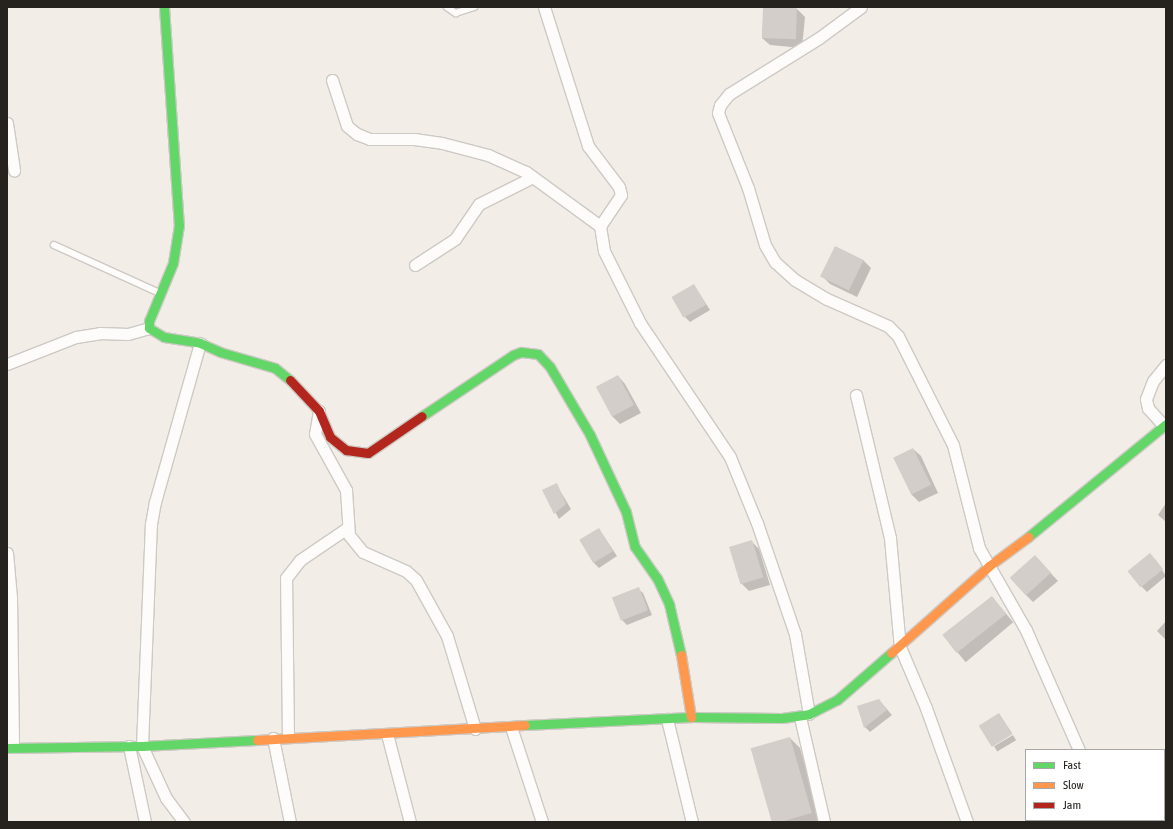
<!DOCTYPE html>
<html>
<head>
<meta charset="utf-8">
<style>
  body { margin:0 }
  #map { position:relative; width:1173px; height:829px; overflow:hidden; background:#f3ede7; font-family:"Asap Condensed",sans-serif }
  div>[style] { position:absolute }
  .shadow>* { inset:0; background:#0003; transform-origin:0 0 }
  .building>* { inset:0; background:#d3cec9; transform-origin:0 0 }
  .roads { filter:drop-shadow(1px 0 #cdc9c4) drop-shadow(-1px 0 #cdc9c4) drop-shadow(0 1px #cdc9c4) drop-shadow(0 -1px #cdc9c4) }
  .lane>* { height:5.5px; margin:-2.75px; padding:0 2.75px; transform-origin:2.75px; border-radius:2.75px; background:#fdfcfb }
  .street>* { height:11px; margin:-5.5px; padding:0 5.5px; transform-origin:5.5px; border-radius:5.5px; background:#fdfcfb }
  .fast>* { height:9px; margin:-4.5px; padding:0 4.5px; transform-origin:4.5px; border-radius:4.5px; background:#63d668 }
  .slow>* { height:9px; margin:-4.5px; padding:0 4.5px; transform-origin:4.5px; border-radius:4.5px; background:#ff974d }
  .jam>* { height:9px; margin:-4.5px; padding:0 4.5px; transform-origin:4.5px; border-radius:4.5px; background:#b3261e }
  span { translate:-50% -50%; white-space:nowrap; text-align:center; line-height:1.15; -webkit-text-stroke:3.5px #fff; paint-order:stroke }
  .frame { position:absolute; inset:0; border:8px solid #26221e; pointer-events:none }
  .legend { position:absolute; left:1025px; top:749px; width:140px; height:72px; box-sizing:border-box; background:#fff; border:1px solid #a8a7a5; margin:0; padding:5px 7px; list-style:none; font-size:12px; color:#26221e }
  .legend li { display:flex; align-items:center; gap:8px; height:20px }
  .legend b { width:20px; border:1px solid #a8a7a5 }
</style>
</head>
<body>
<div id="map">
  <div class="shadow">
    <div style="clip-path:polygon(764px 7px,797px 9px,805px 17px,802px 48px,770px 45px,762px 38px)"></div>
    <div style="clip-path:polygon(863px 260px,871px 268px,857px 297px,830px 284px,822px 276px)"></div>
    <div style="clip-path:polygon(694px 285px,710px 310px,690px 322px,685px 317px)"></div>
    <div style="clip-path:polygon(618px 376px,625px 384px,641px 413px,620px 424px,612px 416px)"></div>
    <div style="clip-path:polygon(913px 449px,921px 456px,938px 493px,919px 502px,911px 494px)"></div>
    <div style="clip-path:polygon(556px 484px,571px 509px,559px 519px,543px 490px)"></div>
    <div style="clip-path:polygon(1166px 503px,1166px 522px,1158px 515px)"></div>
    <div style="clip-path:polygon(599px 529px,617px 556px,599px 568px,594px 563px)"></div>
    <div style="clip-path:polygon(752px 542px,759px 549px,770px 585px,749px 591px,741px 583px)"></div>
    <div style="clip-path:polygon(1035px 556px,1058px 581px,1033px 602px,1026px 595px)"></div>
    <div style="clip-path:polygon(1155px 559px,1166px 576px,1147px 592px,1142px 587px)"></div>
    <div style="clip-path:polygon(638px 589px,643px 593px,652px 615px,627px 625px,622px 620px,613px 599px)"></div>
    <div style="left:992px;top:597px;width:33px;height:62px;rotate:50deg"></div>
    <div style="clip-path:polygon(1166px 621px,1166px 640px,1157px 631px)"></div>
    <div style="clip-path:polygon(879px 700px,892px 715px,870px 732px,865px 727px)"></div>
    <div style="clip-path:polygon(999px 714px,1012px 733px,993px 745px)"></div>
    <div style="left:1013px;top:735px;width:6px;height:22px;rotate:59deg"></div>
    <div style="clip-path:polygon(790px 738px,800px 748px,821px 822px,773px 822px,753px 749px)"></div>
    <div style="left:1063px;top:820px;width:42px;height:2px"></div>
  </div>
  <div class="building">
    <div style="left:763px;top:7px;width:34px;height:31px;rotate:2deg"></div>
    <div style="left:835px;top:246px;width:32px;height:34px;rotate:26deg"></div>
    <div style="left:694px;top:284px;width:24px;height:26px;rotate:60deg"></div>
    <div style="left:618px;top:375px;width:34px;height:25px;rotate:62deg"></div>
    <div style="left:913px;top:448px;width:41px;height:22px;rotate:64deg"></div>
    <div style="clip-path:polygon(557px 483px,566px 504px,554px 514px,542px 490px)"></div>
    <div style="left:599px;top:528px;width:27px;height:23px;rotate:59deg"></div>
    <div style="left:752px;top:540px;width:39px;height:24px;rotate:73deg"></div>
    <div style="left:1150px;top:553px;width:21px;height:29px;rotate:51deg"></div>
    <div style="left:1035px;top:555px;width:24px;height:34px;rotate:48deg"></div>
    <div style="left:639px;top:587px;width:25px;height:29px;rotate:69deg"></div>
    <div style="left:992px;top:596px;width:23px;height:63px;rotate:52deg"></div>
    <div style="clip-path:polygon(879px 699px,887px 710px,864px 728px,857px 706px)"></div>
    <div style="left:999px;top:713px;width:25px;height:24px;rotate:58deg"></div>
    <div style="left:790px;top:737px;width:79px;height:41px;rotate:74deg"></div>
  </div>
  <div class="roads">
    <div class="lane">
      <div style="left:447px;top:7px;width:11px;rotate:34deg"></div>
      <div style="left:456px;top:13px;width:19px;rotate:-18deg"></div>
      <div style="left:54px;top:245px;width:116px;rotate:24.4deg"></div>
    </div>
    <div class="street">
      <div style="left:544px;top:7px;width:146px;rotate:72.4deg"></div>
      <div style="left:588px;top:146px;width:51px;rotate:52.9deg"></div>
      <div style="left:619px;top:187px;width:8px;rotate:76deg"></div>
      <div style="left:621px;top:195px;width:37px;rotate:124deg"></div>
      <div style="left:600px;top:226px;width:25px;rotate:81deg"></div>
      <div style="left:604px;top:251px;width:80px;rotate:63.4deg"></div>
      <div style="left:640px;top:323px;width:161px;rotate:56.1deg"></div>
      <div style="left:730px;top:457px;width:71px;rotate:67.8deg"></div>
      <div style="left:757px;top:523px;width:117px;rotate:71.1deg"></div>
      <div style="left:795px;top:634px;width:81px;rotate:80.1deg"></div>
      <div style="left:861px;top:7px;width:52px;rotate:143.6deg"></div>
      <div style="left:819px;top:38px;width:106px;rotate:148.1deg"></div>
      <div style="left:729px;top:94px;width:14px;rotate:129deg"></div>
      <div style="left:720px;top:105px;width:8px;rotate:104deg"></div>
      <div style="left:718px;top:113px;width:81px;rotate:68.2deg"></div>
      <div style="left:748px;top:188px;width:59px;rotate:73.4deg"></div>
      <div style="left:765px;top:245px;width:20px;rotate:60deg"></div>
      <div style="left:775px;top:262px;width:27px;rotate:42deg"></div>
      <div style="left:795px;top:280px;width:37px;rotate:31deg"></div>
      <div style="left:827px;top:299px;width:67px;rotate:23.9deg"></div>
      <div style="left:888px;top:326px;width:14px;rotate:45deg"></div>
      <div style="left:898px;top:336px;width:122px;rotate:63.2deg"></div>
      <div style="left:953px;top:445px;width:106px;rotate:75.8deg"></div>
      <div style="left:979px;top:548px;width:95px;rotate:60.2deg"></div>
      <div style="left:1026px;top:630px;width:131px;rotate:66.2deg"></div>
      <div style="left:332px;top:80px;width:48px;rotate:71.9deg"></div>
      <div style="left:347px;top:126px;width:13px;rotate:39deg"></div>
      <div style="left:357px;top:134px;width:14px;rotate:21deg"></div>
      <div style="left:370px;top:139px;width:44px"></div>
      <div style="left:414px;top:139px;width:28px;rotate:8deg"></div>
      <div style="left:442px;top:143px;width:48px;rotate:14.6deg"></div>
      <div style="left:488px;top:155px;width:42px;rotate:24.1deg"></div>
      <div style="left:526px;top:172px;width:92px;rotate:36.1deg"></div>
      <div style="left:7px;top:123px;width:48px;rotate:81.5deg"></div>
      <div style="left:415px;top:265px;width:48px;rotate:-33deg"></div>
      <div style="left:455px;top:239px;width:42px;rotate:-55.6deg"></div>
      <div style="left:479px;top:204px;width:60px;rotate:-26.6deg"></div>
      <div style="left:7px;top:364px;width:74px;rotate:-21.4deg"></div>
      <div style="left:76px;top:337px;width:24px;rotate:-9deg"></div>
      <div style="left:100px;top:333px;width:28px;rotate:2deg"></div>
      <div style="left:128px;top:334px;width:22px;rotate:-16deg"></div>
      <div style="left:856px;top:395px;width:147px;rotate:76.6deg"></div>
      <div style="left:890px;top:538px;width:109px;rotate:84.8deg"></div>
      <div style="left:900px;top:647px;width:66px;rotate:66.9deg"></div>
      <div style="left:926px;top:708px;width:121px;rotate:70.2deg"></div>
      <div style="left:319px;top:411px;width:23px;rotate:100deg"></div>
      <div style="left:315px;top:434px;width:64px;rotate:61deg"></div>
      <div style="left:346px;top:490px;width:45px;rotate:86.2deg"></div>
      <div style="left:349px;top:535px;width:22px;rotate:51deg"></div>
      <div style="left:363px;top:552px;width:47px;rotate:23.8deg"></div>
      <div style="left:406px;top:571px;width:13px;rotate:42deg"></div>
      <div style="left:416px;top:580px;width:64px;rotate:61deg"></div>
      <div style="left:447px;top:636px;width:97px;rotate:73.2deg"></div>
      <div style="left:1164px;top:426px;width:24px;rotate:-132deg"></div>
      <div style="left:1148px;top:408px;width:9px;rotate:-103deg"></div>
      <div style="left:1146px;top:399px;width:19px;rotate:-69deg"></div>
      <div style="left:1153px;top:381px;width:21px;rotate:-51deg"></div>
      <div style="left:7px;top:553px;width:45px;rotate:84.9deg"></div>
      <div style="left:11px;top:598px;width:149px;rotate:89.2deg"></div>
      <div style="left:800px;top:717px;width:108px;rotate:77.1deg"></div>
      <div style="left:667px;top:719px;width:106px;rotate:76.4deg"></div>
      <div style="left:511px;top:727px;width:100px;rotate:71.9deg"></div>
      <div style="left:387px;top:734px;width:91px;rotate:75.4deg"></div>
      <div style="left:288px;top:737px;width:159px;rotate:-90.7deg"></div>
      <div style="left:286px;top:578px;width:23px;rotate:-52deg"></div>
      <div style="left:300px;top:560px;width:57px;rotate:-34.2deg"></div>
      <div style="left:273px;top:738px;width:86px;rotate:78.6deg"></div>
      <div style="left:129px;top:746px;width:78px;rotate:78.1deg"></div>
      <div style="left:184px;top:822px;width:30px;rotate:-127deg"></div>
      <div style="left:166px;top:798px;width:57px;rotate:-114.8deg"></div>
      <div style="left:142px;top:746px;width:222px;rotate:-87.7deg"></div>
      <div style="left:151px;top:524px;width:22px;rotate:-80deg"></div>
      <div style="left:155px;top:502px;width:165px;rotate:-74.2deg"></div>
    </div>
    <div class="fast">
      <div style="left:164px;top:7px;width:219px;rotate:86.1deg"></div>
      <div style="left:179px;top:225px;width:38px;rotate:99deg"></div>
      <div style="left:173px;top:263px;width:63px;rotate:112.5deg"></div>
      <div style="left:149px;top:321px;width:7px;rotate:90deg"></div>
      <div style="left:149px;top:328px;width:17px;rotate:31deg"></div>
      <div style="left:164px;top:337px;width:36px;rotate:9deg"></div>
      <div style="left:200px;top:343px;width:22px;rotate:24deg"></div>
      <div style="left:220px;top:352px;width:57px;rotate:16.2deg"></div>
      <div style="left:275px;top:368px;width:19px;rotate:39deg"></div>
      <div style="left:422px;top:416px;width:110px;rotate:-33.8deg"></div>
      <div style="left:513px;top:355px;width:9px;rotate:-21deg"></div>
      <div style="left:521px;top:352px;width:17px;rotate:7deg"></div>
      <div style="left:538px;top:354px;width:18px;rotate:47deg"></div>
      <div style="left:550px;top:367px;width:79px;rotate:59.5deg"></div>
      <div style="left:590px;top:435px;width:85px;rotate:64.9deg"></div>
      <div style="left:626px;top:512px;width:36px;rotate:76deg"></div>
      <div style="left:635px;top:547px;width:38px;rotate:55deg"></div>
      <div style="left:657px;top:578px;width:29px;rotate:65deg"></div>
      <div style="left:669px;top:604px;width:52px;rotate:76.8deg"></div>
      <div style="left:1028px;top:537px;width:178px;rotate:-39.3deg"></div>
      <div style="left:525px;top:725px;width:166px;rotate:-2.8deg"></div>
      <div style="left:691px;top:717px;width:91px;rotate:0.6deg"></div>
      <div style="left:782px;top:718px;width:27px;rotate:-8deg"></div>
      <div style="left:809px;top:714px;width:31px;rotate:-27deg"></div>
      <div style="left:837px;top:700px;width:72px;rotate:-41deg"></div>
      <div style="left:7px;top:748px;width:135px;rotate:-0.8deg"></div>
      <div style="left:142px;top:746px;width:115px;rotate:-3deg"></div>
    </div>
    <div class="slow">
      <div style="left:891px;top:653px;width:131px;rotate:-41.6deg"></div>
      <div style="left:989px;top:566px;width:49px;rotate:-36.6deg"></div>
      <div style="left:681px;top:655px;width:63px;rotate:80.8deg"></div>
      <div style="left:257px;top:740px;width:268px;rotate:-3.2deg"></div>
    </div>
    <div class="jam">
      <div style="left:290px;top:380px;width:42px;rotate:46.9deg"></div>
      <div style="left:319px;top:411px;width:28px;rotate:67deg"></div>
      <div style="left:330px;top:437px;width:21px;rotate:39deg"></div>
      <div style="left:346px;top:450px;width:22px;rotate:8deg"></div>
      <div style="left:368px;top:453px;width:65px;rotate:-34.4deg"></div>
    </div>
  </div>
  <div class="frame"></div>
  <ul class="legend">
  <li><b style="height:5px;background:#63d668"></b>Fast</li>
  <li><b style="height:5px;background:#ff974d"></b>Slow</li>
  <li><b style="height:5px;background:#b3261e"></b>Jam</li>
  </ul>
</div>
</body>
</html>
